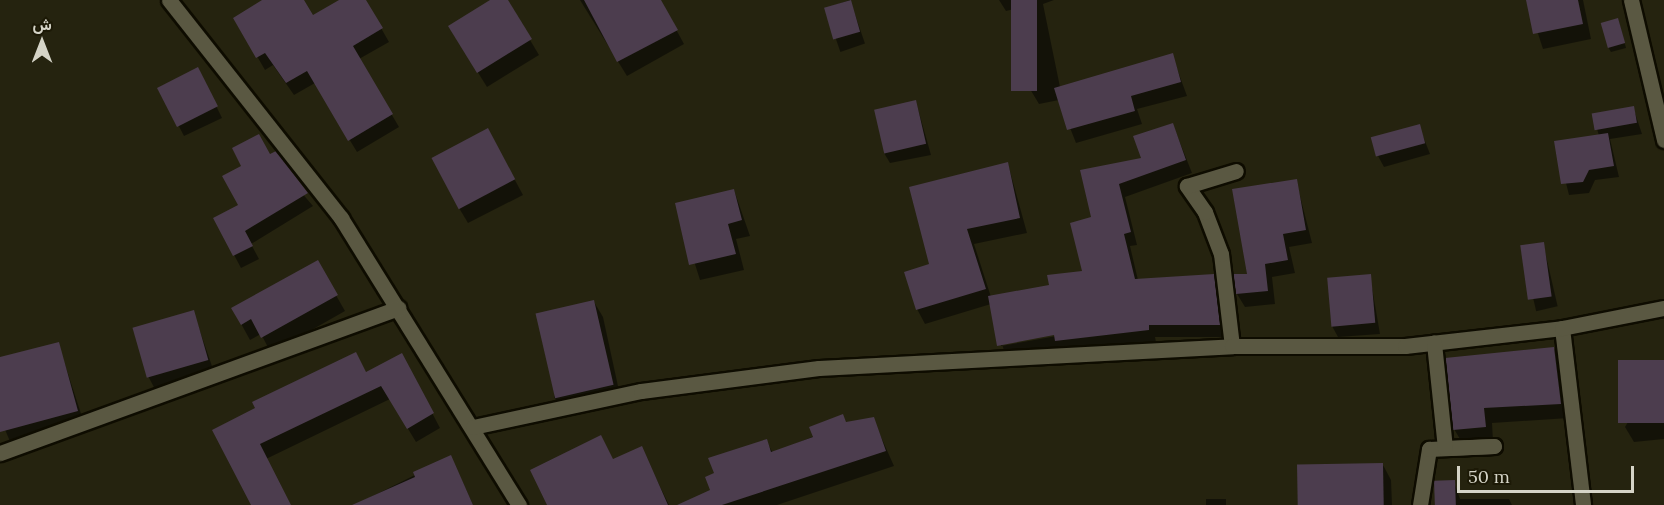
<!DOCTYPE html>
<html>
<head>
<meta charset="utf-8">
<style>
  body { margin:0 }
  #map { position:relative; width:1664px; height:505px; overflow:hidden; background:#25230f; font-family:Lora,Vazirmatn,serif }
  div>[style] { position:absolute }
  .shadow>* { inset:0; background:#0007; transform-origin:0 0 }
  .building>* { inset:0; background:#4c3d4e; transform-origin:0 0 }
  .roads { filter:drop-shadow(2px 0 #0e0c00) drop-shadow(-2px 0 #0e0c00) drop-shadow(0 2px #0e0c00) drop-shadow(0 -2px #0e0c00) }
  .street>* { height:15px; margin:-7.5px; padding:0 7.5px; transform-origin:7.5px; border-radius:7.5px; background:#5a5842 }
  span { translate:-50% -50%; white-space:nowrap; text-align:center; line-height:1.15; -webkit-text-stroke:4.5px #1c1906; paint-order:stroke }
  .north { position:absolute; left:12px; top:12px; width:60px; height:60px; -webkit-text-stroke:4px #1c1906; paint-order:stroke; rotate:0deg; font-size:16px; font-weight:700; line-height:24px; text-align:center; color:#d5d4c7 }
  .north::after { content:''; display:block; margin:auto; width:21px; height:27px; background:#d5d4c7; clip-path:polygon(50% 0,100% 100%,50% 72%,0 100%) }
  .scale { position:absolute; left:1457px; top:466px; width:177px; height:27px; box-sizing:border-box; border:3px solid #d5d4c7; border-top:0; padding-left:8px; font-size:18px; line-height:21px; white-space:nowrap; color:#d5d4c7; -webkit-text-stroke:4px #1c1906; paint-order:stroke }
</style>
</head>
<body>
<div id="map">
  <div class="shadow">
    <div style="clip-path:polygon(265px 0,302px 0,312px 18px,342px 0,365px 0,389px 42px,359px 59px,399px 127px,357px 152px,315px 83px,294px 95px,273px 65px,265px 70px,235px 18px)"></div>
    <div style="clip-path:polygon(493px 0,506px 0,539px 55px,487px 87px,459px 42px)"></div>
    <div style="clip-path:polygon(580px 0,660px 0,684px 44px,627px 76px)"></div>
    <div style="left:850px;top:0;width:46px;height:26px;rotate:71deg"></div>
    <div style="clip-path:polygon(999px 0,1054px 0,1043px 4px,1060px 87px,1172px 55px,1187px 96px,1137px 109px,1142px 124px,1076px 143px,1059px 100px,1039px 104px,1030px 89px,1014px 9px,1006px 11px)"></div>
    <div style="clip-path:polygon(1527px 0,1583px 0,1591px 39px,1543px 49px)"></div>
    <div style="clip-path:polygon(1618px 19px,1626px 48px,1611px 52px,1608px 47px)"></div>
    <div style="clip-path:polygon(203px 79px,222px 118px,184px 136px,159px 88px)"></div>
    <div style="clip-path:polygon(916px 102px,931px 155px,890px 163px,884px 153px)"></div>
    <div style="clip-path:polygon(1633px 107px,1642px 134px,1610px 139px,1619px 177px,1595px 180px,1589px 193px,1569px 195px,1556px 143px,1599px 136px,1593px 114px)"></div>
    <div style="clip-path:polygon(evenodd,1173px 125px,1192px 173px,1125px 197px,1137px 245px,1130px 246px,1138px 280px,1213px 275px,1220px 288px,1226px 337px,1155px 337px,1156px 342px,1006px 358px,991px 304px,925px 324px,917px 309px,931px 265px,1008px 164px,1027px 233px,974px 244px,991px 297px,1050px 286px,1084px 272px,1092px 218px,1082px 171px,1143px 159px,1173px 125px,1061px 332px,1062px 335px,1001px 346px,1001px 343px,1061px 332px)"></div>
    <div style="clip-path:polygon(1419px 126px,1430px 154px,1384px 167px,1378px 156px)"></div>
    <div style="clip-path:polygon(496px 145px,523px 195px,468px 223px,459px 208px)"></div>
    <div style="clip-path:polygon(270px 156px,313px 206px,251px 244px,259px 259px,241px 268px,215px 219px,240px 206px,243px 167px)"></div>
    <div style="clip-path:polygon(1296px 180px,1312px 243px,1289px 247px,1295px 273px,1272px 277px,1275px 304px,1245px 307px,1237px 294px)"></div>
    <div style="clip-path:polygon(734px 190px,750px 236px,736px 239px,744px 270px,700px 280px,676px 204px)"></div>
    <div style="left:1543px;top:243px;width:65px;height:22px;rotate:77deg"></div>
    <div style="clip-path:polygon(317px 262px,345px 311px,271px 353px,261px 334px,250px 340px,233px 309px)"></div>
    <div style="clip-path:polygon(1370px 276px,1380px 334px,1338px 337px,1332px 326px)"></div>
    <div style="clip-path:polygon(594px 302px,603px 317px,621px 400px,563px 412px,554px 397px)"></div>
    <div style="clip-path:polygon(193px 311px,215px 375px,156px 391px,148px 376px)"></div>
    <div style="clip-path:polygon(58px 343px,85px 426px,12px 446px,0 418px,0 359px)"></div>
    <div style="clip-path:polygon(1554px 348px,1562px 363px,1569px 418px,1492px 423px,1493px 441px,1463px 444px,1454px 429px)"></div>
    <div style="clip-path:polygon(1664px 361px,1664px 439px,1634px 442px,1625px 427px)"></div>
    <div style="clip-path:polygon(409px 369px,440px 428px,416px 442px,390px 399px,266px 459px,290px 505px,252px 505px,214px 430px,366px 373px)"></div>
    <div style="clip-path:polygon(873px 419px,894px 466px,777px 505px,705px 505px,712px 491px,766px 441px,773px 453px,846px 423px)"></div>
    <div style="clip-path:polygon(641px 448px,669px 505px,549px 505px,613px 461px)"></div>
    <div style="clip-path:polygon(451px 457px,473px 505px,355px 505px)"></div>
    <div style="clip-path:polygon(1383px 465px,1391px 480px,1392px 505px,1300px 505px)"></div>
    <div style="clip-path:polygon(1454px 482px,1460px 499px,1509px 499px,1512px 505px,1435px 505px)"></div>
    <div style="left:1206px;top:499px;width:20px;height:6px"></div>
  </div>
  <div class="building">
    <div style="clip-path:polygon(262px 0,304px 0,313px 15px,339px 0,366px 0,383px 28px,353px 46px,393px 114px,348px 141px,307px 71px,286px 83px,265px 53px,256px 58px,233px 18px)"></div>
    <div style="clip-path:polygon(490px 0,508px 0,532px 39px,477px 73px,448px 26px)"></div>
    <div style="clip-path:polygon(584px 0,661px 0,678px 30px,617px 62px)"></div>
    <div style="left:851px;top:0;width:33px;height:28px;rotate:74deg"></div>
    <div style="left:1011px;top:0;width:26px;height:91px"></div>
    <div style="clip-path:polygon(1526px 0,1578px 0,1583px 24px,1533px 34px)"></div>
    <div style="left:1618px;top:18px;width:26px;height:18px;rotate:74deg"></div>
    <div style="clip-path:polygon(1173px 53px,1181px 82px,1131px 96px,1135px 111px,1067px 130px,1054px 88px)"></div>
    <div style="left:198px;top:67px;width:44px;height:46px;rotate:63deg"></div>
    <div style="left:916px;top:100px;width:45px;height:43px;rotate:77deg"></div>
    <div style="left:1634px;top:106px;width:17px;height:43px;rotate:80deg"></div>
    <div style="clip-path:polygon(1173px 123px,1186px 160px,1119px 184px,1131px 232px,1124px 234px,1135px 279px,1214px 274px,1220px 325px,1149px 325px,1149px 330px,1055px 341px,1054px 335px,997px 346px,988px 296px,1049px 285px,1047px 275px,1082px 271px,1070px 223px,1091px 217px,1080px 170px,1141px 158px,1133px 136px)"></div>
    <div style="left:1420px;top:124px;width:20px;height:51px;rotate:75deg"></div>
    <div style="left:488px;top:128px;width:58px;height:64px;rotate:62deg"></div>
    <div style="clip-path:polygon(1608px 133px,1614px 166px,1589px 170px,1583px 182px,1561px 184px,1554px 141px)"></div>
    <div style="clip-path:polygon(259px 134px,270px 154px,276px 151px,308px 193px,245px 231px,253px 246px,233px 256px,213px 218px,238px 205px,222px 176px,241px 166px,232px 148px)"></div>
    <div style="clip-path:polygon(1008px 162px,1020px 218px,967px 229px,986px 289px,916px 310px,904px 272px,929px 264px,909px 187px)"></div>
    <div style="clip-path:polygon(1297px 179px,1306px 230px,1283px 234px,1288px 260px,1265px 264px,1268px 291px,1236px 294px,1233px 274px,1247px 274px,1232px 189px)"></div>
    <div style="clip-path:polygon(734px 189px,742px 220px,728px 224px,736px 254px,689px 265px,675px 203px)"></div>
    <div style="left:1544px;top:242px;width:55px;height:24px;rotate:82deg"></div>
    <div style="clip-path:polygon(318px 260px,338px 295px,261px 338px,251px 319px,241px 325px,231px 308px)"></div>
    <div style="left:1371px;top:274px;width:49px;height:44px;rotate:85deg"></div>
    <div style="left:594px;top:300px;width:87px;height:60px;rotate:77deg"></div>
    <div style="left:194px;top:310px;width:52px;height:64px;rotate:74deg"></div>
    <div style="clip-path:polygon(59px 342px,78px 411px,0 432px,0 357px)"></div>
    <div style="clip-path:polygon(1554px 347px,1561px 404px,1484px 408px,1486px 427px,1453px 430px,1445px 358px)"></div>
    <div style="clip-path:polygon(356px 352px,366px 372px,402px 353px,434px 413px,407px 429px,381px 386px,260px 444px,291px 505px,251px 505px,212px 430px,255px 408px,252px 402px)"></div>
    <div style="left:1664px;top:360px;width:63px;height:46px;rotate:90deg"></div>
    <div style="clip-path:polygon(843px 414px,846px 422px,874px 417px,886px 451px,722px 505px,677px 505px,710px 490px,705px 477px,714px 473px,708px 458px,767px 439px,771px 452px,813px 437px,809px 427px)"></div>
    <div style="clip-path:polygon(601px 435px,613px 459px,642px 446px,668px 505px,547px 505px,530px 470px)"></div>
    <div style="clip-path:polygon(451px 455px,473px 505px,352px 505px,415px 477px,413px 472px)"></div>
    <div style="left:1383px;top:463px;width:42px;height:86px;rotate:89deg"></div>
    <div style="left:1455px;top:480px;width:25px;height:21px;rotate:88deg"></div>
  </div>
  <div class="roads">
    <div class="street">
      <div style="left:169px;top:0;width:278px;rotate:51.7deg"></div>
      <div style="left:341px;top:218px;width:338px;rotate:58.2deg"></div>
      <div style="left:1631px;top:0;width:144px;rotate:76.7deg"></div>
      <div style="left:1562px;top:328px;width:178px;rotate:83.2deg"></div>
      <div style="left:1232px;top:346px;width:93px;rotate:-96.8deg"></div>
      <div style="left:1221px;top:254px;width:45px;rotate:-110.9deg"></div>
      <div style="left:1205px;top:212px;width:32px;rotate:-125deg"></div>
      <div style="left:1187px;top:186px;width:51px;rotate:-17deg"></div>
      <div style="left:473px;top:427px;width:172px;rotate:-12.1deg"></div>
      <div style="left:641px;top:391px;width:179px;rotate:-7.4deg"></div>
      <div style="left:819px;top:368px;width:414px;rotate:-3deg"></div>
      <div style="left:1232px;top:346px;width:173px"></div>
      <div style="left:1405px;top:346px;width:158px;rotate:-6.5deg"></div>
      <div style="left:1562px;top:328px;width:104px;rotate:-11.1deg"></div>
      <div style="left:0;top:453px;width:424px;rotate:-20deg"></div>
      <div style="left:1420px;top:505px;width:57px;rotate:-80.9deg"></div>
      <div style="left:1429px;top:449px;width:65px;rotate:-2.6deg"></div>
      <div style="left:1494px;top:446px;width:49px;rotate:177.7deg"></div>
      <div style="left:1445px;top:448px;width:106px;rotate:-96deg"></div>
    </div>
  </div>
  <div class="north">ش</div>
  <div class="scale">50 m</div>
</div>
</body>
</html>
